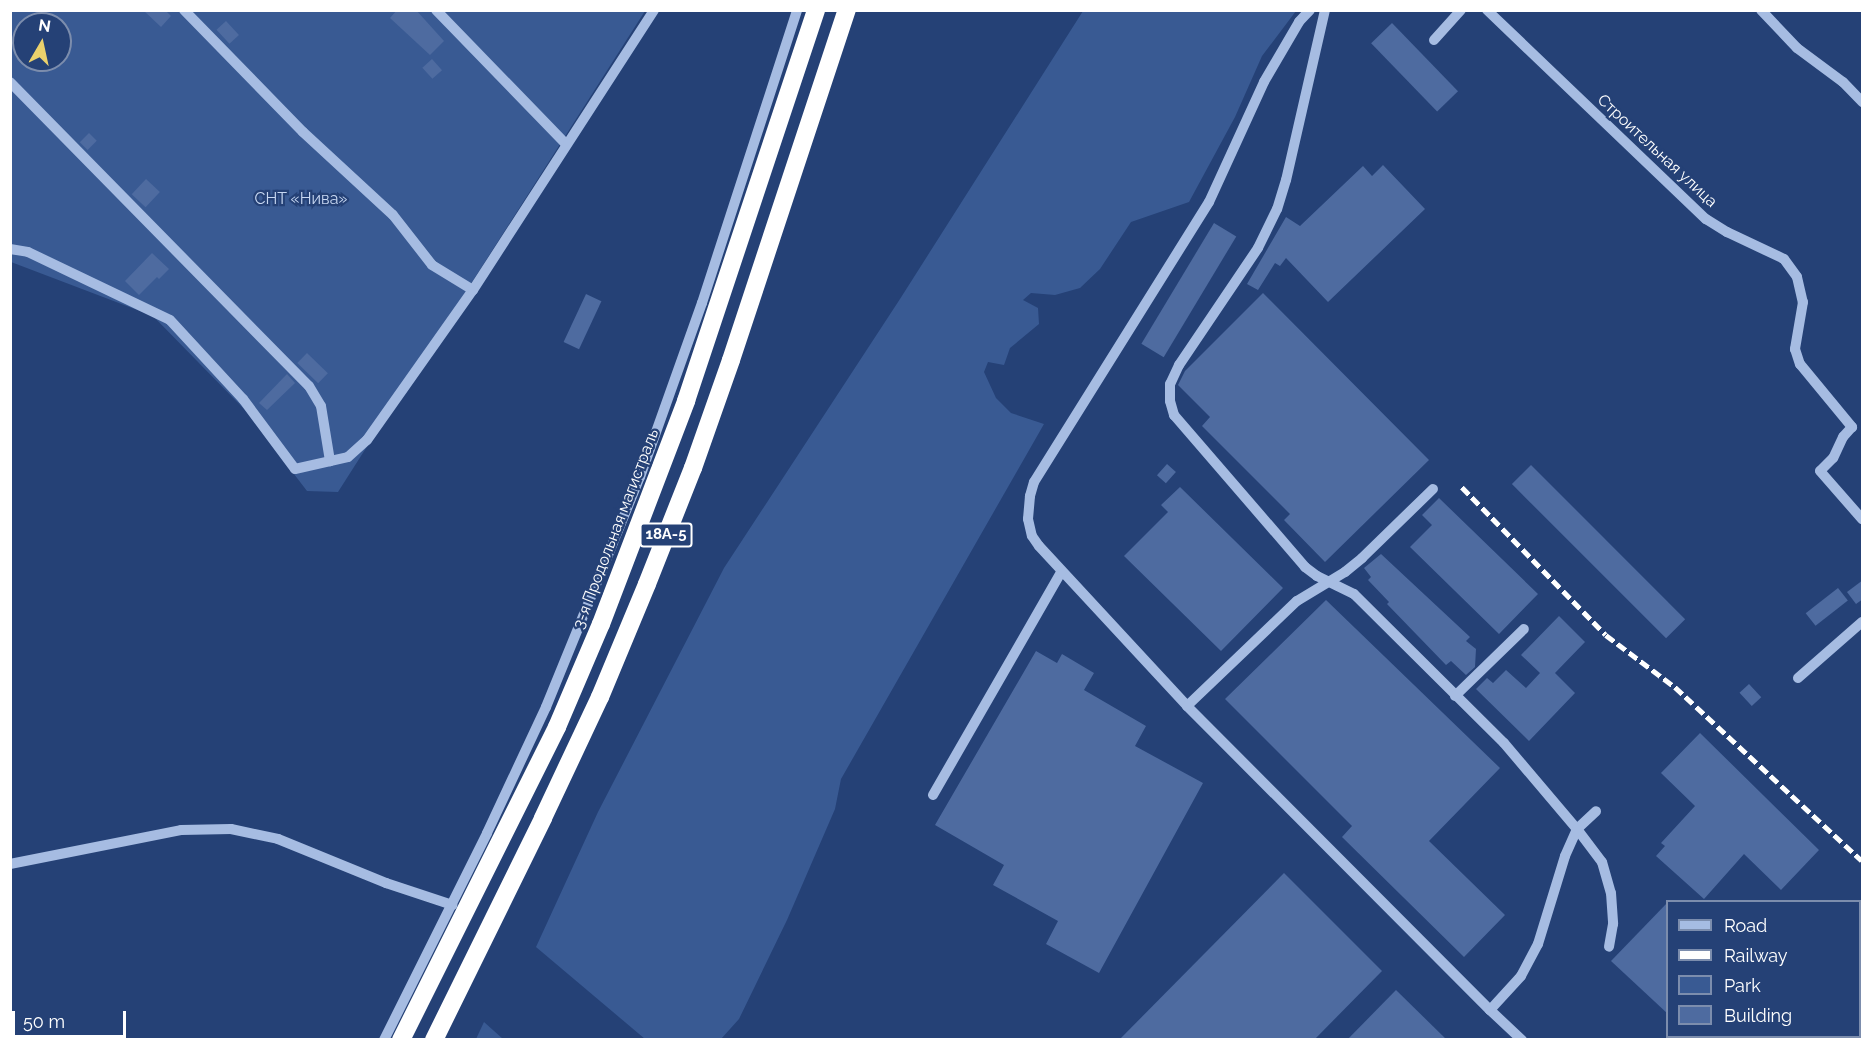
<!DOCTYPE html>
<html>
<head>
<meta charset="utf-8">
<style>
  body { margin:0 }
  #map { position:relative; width:1873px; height:1050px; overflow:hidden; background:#254176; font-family:Raleway,sans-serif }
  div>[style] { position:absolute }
  .green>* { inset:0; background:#395a93 }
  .building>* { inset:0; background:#4e6ba0; transform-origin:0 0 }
  .minor>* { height:10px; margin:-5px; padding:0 5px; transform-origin:5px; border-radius:5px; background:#a6bce2 }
  .highway>* { height:18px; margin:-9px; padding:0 9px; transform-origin:9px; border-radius:9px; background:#fff }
  .rail>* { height:4.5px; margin-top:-2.25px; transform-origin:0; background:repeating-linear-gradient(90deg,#fff 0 10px,transparent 0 14.5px) }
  span { translate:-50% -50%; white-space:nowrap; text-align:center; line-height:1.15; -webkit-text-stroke:4.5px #254176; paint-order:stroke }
  .shield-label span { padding:2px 4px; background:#254176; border:2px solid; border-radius:4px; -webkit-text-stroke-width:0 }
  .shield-label { font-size:15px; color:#fff; font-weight:700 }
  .street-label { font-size:16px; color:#fff }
  .park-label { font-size:16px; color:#c8d8f2 }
  .frame { position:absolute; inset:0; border:12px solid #fff; pointer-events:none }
  .legend { position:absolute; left:1666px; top:900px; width:195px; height:138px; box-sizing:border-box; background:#254176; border:2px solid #7c8dad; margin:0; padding:8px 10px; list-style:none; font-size:18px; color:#fff }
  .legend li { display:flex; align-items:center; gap:12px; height:30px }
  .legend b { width:30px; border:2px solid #7c8dad }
  .north { position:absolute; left:12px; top:12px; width:60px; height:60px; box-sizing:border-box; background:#254176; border:2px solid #7c8dad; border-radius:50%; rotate:9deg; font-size:16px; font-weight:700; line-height:24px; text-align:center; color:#fff }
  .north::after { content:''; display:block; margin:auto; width:21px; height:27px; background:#ebd16c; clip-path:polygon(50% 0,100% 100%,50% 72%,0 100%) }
  .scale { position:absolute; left:12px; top:1011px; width:114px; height:27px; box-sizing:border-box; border:3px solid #fff; border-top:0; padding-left:8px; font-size:18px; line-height:21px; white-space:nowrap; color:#fff; -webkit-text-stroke:4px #254176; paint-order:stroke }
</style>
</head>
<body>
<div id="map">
  <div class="green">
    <div style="clip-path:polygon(evenodd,10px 11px,645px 11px,338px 492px,307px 491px,244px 409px,153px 316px,11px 262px,10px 11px,24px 24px,60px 24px,60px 60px,24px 60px,24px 24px)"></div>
    <div style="clip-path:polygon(1083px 11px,1296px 11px,1262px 56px,1235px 117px,1189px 202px,1131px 222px,1100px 269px,1080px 288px,1055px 295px,1031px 293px,1023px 300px,1038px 308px,1039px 324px,1010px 348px,1004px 365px,988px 362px,984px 372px,996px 398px,1011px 413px,1044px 424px,841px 779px,835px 809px,787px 920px,739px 1019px,721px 1039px,645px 1039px,536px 947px,598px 812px,724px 568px,900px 299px)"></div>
    <div style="clip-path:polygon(484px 1022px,503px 1039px,476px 1039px)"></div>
  </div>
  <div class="building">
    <div style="clip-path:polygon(143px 10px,165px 10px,171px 16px,161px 27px)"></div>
    <div style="clip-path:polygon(397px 10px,416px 10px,444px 41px,430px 55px,390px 18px)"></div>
    <div style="left:226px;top:21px;width:19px;height:13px;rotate:47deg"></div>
    <div style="left:1392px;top:23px;width:95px;height:29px;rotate:46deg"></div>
    <div style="left:432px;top:59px;width:15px;height:13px;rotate:48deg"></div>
    <div style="left:89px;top:133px;width:11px;height:13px;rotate:45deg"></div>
    <div style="clip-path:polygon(1383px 165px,1425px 209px,1328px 302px,1286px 258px,1280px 266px,1275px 263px,1258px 290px,1247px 284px,1286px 217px,1300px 226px,1363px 166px,1372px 176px)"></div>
    <div style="left:146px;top:179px;width:19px;height:21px;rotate:43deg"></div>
    <div style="left:1214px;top:223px;width:26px;height:141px;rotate:31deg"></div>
    <div style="clip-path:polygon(152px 253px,169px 269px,159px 279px,157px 277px,139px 295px,125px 281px)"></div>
    <div style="clip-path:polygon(1263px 293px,1429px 460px,1325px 562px,1284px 520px,1290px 514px,1202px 426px,1210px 417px,1178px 385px,1185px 371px)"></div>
    <div style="left:586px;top:294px;width:17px;height:53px;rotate:25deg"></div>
    <div style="left:307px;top:353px;width:29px;height:14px;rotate:44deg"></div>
    <div style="clip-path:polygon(287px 374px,295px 383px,267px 410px,259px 403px)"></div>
    <div style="left:1167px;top:464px;width:12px;height:15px;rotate:42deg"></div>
    <div style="left:1531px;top:465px;width:218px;height:27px;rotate:45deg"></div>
    <div style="clip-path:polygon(1180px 487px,1283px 588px,1221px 651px,1124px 556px,1168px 512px,1161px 505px)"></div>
    <div style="clip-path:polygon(1439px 498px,1538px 594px,1499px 634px,1410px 547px,1432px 525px,1422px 515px)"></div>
    <div style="clip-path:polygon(1381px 554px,1470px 637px,1466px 641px,1476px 649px,1475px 667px,1466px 675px,1451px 661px,1446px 665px,1387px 604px,1389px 602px,1368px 580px,1371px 577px,1364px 568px)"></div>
    <div style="clip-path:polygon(1863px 580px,1863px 599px,1856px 604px,1847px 592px)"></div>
    <div style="left:1838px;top:588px;width:16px;height:41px;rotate:52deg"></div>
    <div style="clip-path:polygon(1326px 600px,1500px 768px,1429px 841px,1505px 915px,1464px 957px,1342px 837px,1352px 826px,1225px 699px)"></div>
    <div style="clip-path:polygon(1559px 616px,1585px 642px,1555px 673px,1575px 693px,1529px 741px,1476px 689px,1487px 678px,1493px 683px,1506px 670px,1526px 688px,1540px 673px,1521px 655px)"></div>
    <div style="clip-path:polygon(1036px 651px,1057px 663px,1062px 654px,1094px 673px,1084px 690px,1146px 726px,1135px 746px,1203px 783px,1099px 973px,1046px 944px,1058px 921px,993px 885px,1004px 865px,935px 825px)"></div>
    <div style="left:1749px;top:684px;width:18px;height:13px;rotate:47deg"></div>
    <div style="clip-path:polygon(1700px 733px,1819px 850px,1781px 890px,1744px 854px,1704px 899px,1656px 856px,1665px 846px,1661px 843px,1695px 806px,1661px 773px)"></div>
    <div style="clip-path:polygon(1284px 873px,1382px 971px,1314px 1040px,1119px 1040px)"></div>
    <div style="clip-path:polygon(1668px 902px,1668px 1014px,1611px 961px)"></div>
    <div style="clip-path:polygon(1396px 990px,1447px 1040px,1347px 1040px)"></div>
  </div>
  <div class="minor">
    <div style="left:184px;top:10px;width:170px;rotate:45.7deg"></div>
    <div style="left:303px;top:132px;width:122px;rotate:42.7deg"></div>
    <div style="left:393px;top:215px;width:63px;rotate:52deg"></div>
    <div style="left:432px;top:265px;width:48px;rotate:31.4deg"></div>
    <div style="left:436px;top:10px;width:187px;rotate:45.9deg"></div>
    <div style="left:1310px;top:10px;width:16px;rotate:133deg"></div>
    <div style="left:1299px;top:22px;width:69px;rotate:120.3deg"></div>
    <div style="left:1264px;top:82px;width:132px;rotate:114.6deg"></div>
    <div style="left:1209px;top:202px;width:330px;rotate:122deg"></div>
    <div style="left:1034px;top:482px;width:15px;rotate:106deg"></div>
    <div style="left:1030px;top:496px;width:23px;rotate:95deg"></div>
    <div style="left:1028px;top:519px;width:17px;rotate:77deg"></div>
    <div style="left:1032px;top:536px;width:12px;rotate:55deg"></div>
    <div style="left:1039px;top:546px;width:218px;rotate:47.2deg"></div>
    <div style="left:1187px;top:706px;width:429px;rotate:45.1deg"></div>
    <div style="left:1490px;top:1010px;width:44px;rotate:43.2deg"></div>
    <div style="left:1325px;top:10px;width:174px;rotate:102.9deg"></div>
    <div style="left:1286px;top:180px;width:30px;rotate:107deg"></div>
    <div style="left:1277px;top:209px;width:43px;rotate:116deg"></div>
    <div style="left:1258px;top:248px;width:141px;rotate:124deg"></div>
    <div style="left:1179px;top:365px;width:21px;rotate:115deg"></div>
    <div style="left:1170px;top:384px;width:17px;rotate:90deg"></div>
    <div style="left:1170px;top:401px;width:15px;rotate:74deg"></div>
    <div style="left:1174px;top:415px;width:201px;rotate:49.2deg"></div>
    <div style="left:1305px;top:567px;width:15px;rotate:37deg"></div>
    <div style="left:1317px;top:576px;width:41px;rotate:25.9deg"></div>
    <div style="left:1354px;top:594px;width:211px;rotate:44.8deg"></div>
    <div style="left:1504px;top:743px;width:113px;rotate:49.7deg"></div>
    <div style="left:1577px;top:829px;width:41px;rotate:52.9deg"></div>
    <div style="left:1602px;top:862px;width:32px;rotate:74deg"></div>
    <div style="left:1611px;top:893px;width:31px;rotate:86deg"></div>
    <div style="left:1613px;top:924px;width:23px;rotate:100deg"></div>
    <div style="left:1487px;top:10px;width:303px;rotate:43.7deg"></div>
    <div style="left:1706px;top:219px;width:25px;rotate:32deg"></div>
    <div style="left:1727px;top:232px;width:63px;rotate:25.3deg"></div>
    <div style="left:1784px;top:259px;width:22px;rotate:54deg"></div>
    <div style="left:1797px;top:277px;width:26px;rotate:77deg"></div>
    <div style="left:1803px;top:302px;width:48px;rotate:99.7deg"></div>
    <div style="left:1795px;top:349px;width:16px;rotate:72deg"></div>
    <div style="left:1800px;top:364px;width:82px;rotate:50.5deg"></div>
    <div style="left:1852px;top:427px;width:13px;rotate:132deg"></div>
    <div style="left:1843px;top:437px;width:23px;rotate:115deg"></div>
    <div style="left:1833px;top:458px;width:18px;rotate:135deg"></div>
    <div style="left:1820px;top:471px;width:64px;rotate:48.8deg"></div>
    <div style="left:1761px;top:10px;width:52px;rotate:46.5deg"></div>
    <div style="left:1797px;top:48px;width:57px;rotate:36.5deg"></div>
    <div style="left:1843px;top:82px;width:28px;rotate:46deg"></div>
    <div style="left:1434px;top:40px;width:40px;rotate:-48deg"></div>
    <div style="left:10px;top:82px;width:426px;rotate:45.5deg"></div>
    <div style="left:309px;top:386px;width:23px;rotate:59deg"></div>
    <div style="left:321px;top:406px;width:56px;rotate:80.7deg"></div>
    <div style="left:10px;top:249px;width:18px;rotate:9deg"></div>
    <div style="left:28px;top:252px;width:157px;rotate:25.6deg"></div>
    <div style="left:170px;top:320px;width:108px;rotate:47.3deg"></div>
    <div style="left:243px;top:399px;width:87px;rotate:53.4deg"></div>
    <div style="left:295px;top:469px;width:54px;rotate:-12.8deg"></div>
    <div style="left:348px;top:457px;width:25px;rotate:-42deg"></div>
    <div style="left:367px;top:440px;width:184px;rotate:-54.8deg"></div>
    <div style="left:473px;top:290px;width:333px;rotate:-57.1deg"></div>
    <div style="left:1798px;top:678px;width:85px;rotate:-41.2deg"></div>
    <div style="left:1455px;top:696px;width:96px;rotate:-44.2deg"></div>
    <div style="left:1187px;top:706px;width:152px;rotate:-43.7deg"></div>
    <div style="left:1297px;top:601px;width:56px;rotate:-31.1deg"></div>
    <div style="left:1345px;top:572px;width:22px;rotate:-39deg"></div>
    <div style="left:1362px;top:558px;width:99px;rotate:-44.2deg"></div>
    <div style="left:933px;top:795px;width:258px;rotate:-60.1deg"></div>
    <div style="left:10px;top:864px;width:174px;rotate:-11.2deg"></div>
    <div style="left:181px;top:830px;width:50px;rotate:-1.1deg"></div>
    <div style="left:231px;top:829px;width:48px;rotate:12deg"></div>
    <div style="left:278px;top:839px;width:117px;rotate:22.2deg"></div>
    <div style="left:386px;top:883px;width:70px;rotate:18.4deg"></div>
    <div style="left:1490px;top:1010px;width:46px;rotate:-47.6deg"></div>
    <div style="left:1521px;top:976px;width:36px;rotate:-62deg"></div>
    <div style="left:1538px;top:944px;width:92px;rotate:-72.9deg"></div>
    <div style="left:1565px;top:856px;width:30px;rotate:-66deg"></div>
    <div style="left:1577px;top:829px;width:26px;rotate:-43deg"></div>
    <div style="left:384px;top:1040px;width:231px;rotate:-63.5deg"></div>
    <div style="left:487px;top:833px;width:139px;rotate:-64.9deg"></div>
    <div style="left:546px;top:707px;width:248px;rotate:-67.8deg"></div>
    <div style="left:640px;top:477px;width:185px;rotate:-70.4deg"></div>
    <div style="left:702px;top:303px;width:308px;rotate:-72deg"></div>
  </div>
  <div class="highway">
    <div style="left:401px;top:1040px;width:350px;rotate:-63.5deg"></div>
    <div style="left:557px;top:727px;width:112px;rotate:-66.9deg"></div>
    <div style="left:601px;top:624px;width:239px;rotate:-69.1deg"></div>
    <div style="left:686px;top:401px;width:412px;rotate:-71.6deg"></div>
    <div style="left:434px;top:1040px;width:247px;rotate:-63.8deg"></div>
    <div style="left:543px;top:818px;width:134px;rotate:-64.8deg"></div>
    <div style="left:600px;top:697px;width:122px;rotate:-67.4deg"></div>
    <div style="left:647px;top:584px;width:125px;rotate:-68.4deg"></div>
    <div style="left:693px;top:468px;width:114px;rotate:-70.6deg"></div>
    <div style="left:731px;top:360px;width:369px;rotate:-71.7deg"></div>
  </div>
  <div class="rail">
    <div style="left:1462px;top:487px;width:206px;rotate:45.8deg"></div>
    <div style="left:1606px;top:635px;width:86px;rotate:37deg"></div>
    <div style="left:1675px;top:687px;width:255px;rotate:42.9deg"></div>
  </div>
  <div class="shield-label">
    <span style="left:666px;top:535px">18А-5</span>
  </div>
  <div class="street-label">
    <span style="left:1657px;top:151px;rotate:43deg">Строительная улица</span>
    <span style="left:616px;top:529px;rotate:-69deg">3-я Продольная магистраль</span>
  </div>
  <div class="park-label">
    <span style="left:301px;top:199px">СНТ «Нива»</span>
  </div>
  <div class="frame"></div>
  <ul class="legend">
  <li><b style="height:8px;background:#a6bce2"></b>Road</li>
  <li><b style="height:8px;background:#fff"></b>Railway</li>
  <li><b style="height:16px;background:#395a93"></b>Park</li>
  <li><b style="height:16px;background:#4e6ba0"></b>Building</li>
  </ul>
  <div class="north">N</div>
  <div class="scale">50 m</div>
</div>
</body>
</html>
